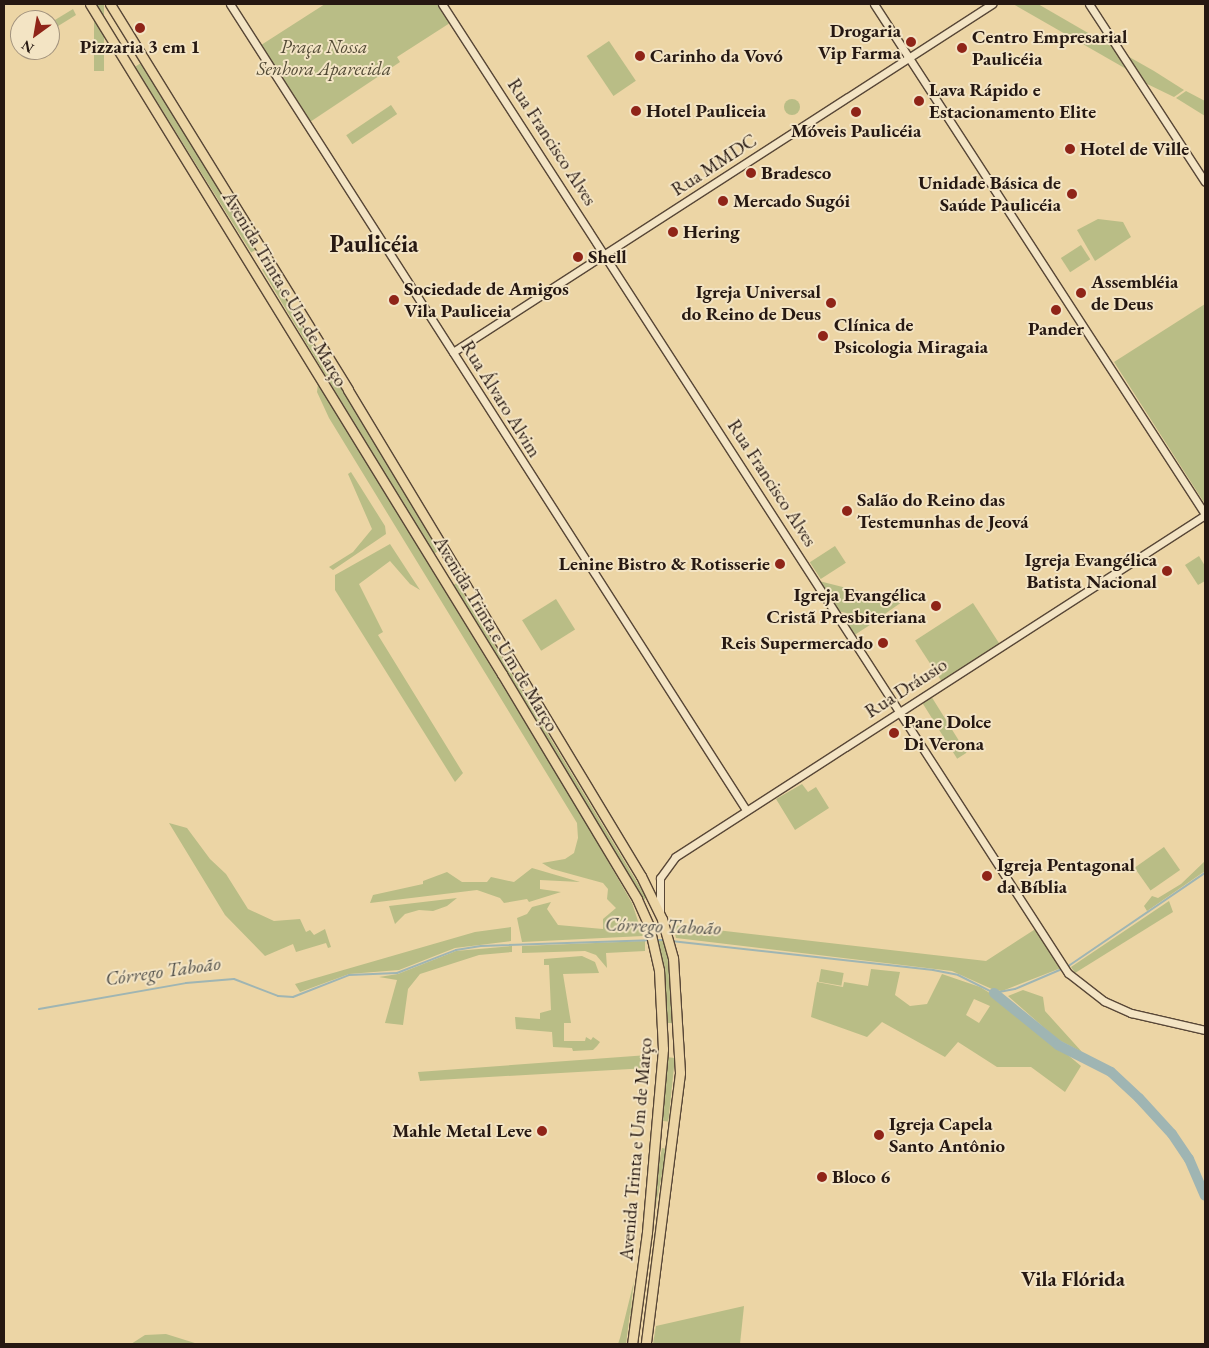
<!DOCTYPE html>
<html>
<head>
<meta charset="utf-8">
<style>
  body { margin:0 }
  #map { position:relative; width:1209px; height:1348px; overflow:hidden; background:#ecd5a5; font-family:"EB Garamond",serif }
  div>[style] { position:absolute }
  .green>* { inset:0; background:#b9bd86; transform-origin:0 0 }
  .round { border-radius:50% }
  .stream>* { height:2px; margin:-1px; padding:0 1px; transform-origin:1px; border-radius:1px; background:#9fb5b3 }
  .river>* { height:10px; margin:-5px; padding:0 5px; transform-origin:5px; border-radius:5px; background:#9fb5b3 }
  .roads { filter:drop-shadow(1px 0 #584737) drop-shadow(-1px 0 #584737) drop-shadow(0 1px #584737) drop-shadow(0 -1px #584737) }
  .tertiary>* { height:7px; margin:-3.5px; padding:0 3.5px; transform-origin:3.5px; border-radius:3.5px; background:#f3e4c4 }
  .primary>* { height:9px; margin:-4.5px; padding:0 4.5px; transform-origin:4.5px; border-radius:4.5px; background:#ecd5a5 }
  .dots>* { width:14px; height:14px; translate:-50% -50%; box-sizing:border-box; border:2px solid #f3e4c4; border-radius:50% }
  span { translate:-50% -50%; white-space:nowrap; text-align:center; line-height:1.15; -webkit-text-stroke:4px #f3e4c4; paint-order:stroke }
  .poi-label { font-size:19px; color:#261812; font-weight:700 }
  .right { translate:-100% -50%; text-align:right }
  .left { translate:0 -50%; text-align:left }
  .park-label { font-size:19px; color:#524a35; font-style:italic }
  .street-label { font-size:19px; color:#261812 }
  .water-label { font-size:20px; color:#504f4a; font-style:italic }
  .quarter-label { font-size:21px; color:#261812; font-weight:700 }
  .district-label { font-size:24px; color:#261812; font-weight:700 }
  .frame { position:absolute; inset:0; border:5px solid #261812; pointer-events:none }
  .north { position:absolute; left:10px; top:10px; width:50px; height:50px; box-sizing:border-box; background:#f3e4c4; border:1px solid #a1927d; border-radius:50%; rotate:212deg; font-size:14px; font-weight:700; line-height:20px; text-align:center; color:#261812 }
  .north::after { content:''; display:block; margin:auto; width:18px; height:22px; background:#8f2418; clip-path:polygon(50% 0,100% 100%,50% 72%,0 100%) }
</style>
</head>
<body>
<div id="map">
  <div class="green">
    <div style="left:94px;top:4px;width:10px;height:67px"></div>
    <div style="clip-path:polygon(325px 4px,442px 4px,453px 21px,397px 57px,400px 62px,307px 124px,258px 47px)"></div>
    <div style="clip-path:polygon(1013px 4px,1038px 4px,1114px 48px,1128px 70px)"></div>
    <div style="clip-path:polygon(73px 9px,76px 15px,50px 31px,50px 23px)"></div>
    <div style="left:609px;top:41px;width:48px;height:27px;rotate:56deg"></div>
    <div style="clip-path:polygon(1124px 54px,1154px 71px,1184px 90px,1174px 97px,1141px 81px)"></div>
    <div style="left:141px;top:63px;width:219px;height:7px;rotate:58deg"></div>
    <div style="clip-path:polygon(1186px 91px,1205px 101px,1205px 116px,1176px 98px)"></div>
    <div class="round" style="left:784px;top:99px;width:16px;height:16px"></div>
    <div style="left:391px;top:105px;width:11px;height:54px;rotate:56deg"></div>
    <div style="clip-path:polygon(1098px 219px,1123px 222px,1131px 237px,1095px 261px,1077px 230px)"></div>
    <div style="left:1081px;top:245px;width:17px;height:24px;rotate:57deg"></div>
    <div style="left:268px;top:266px;width:332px;height:7px;rotate:59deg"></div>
    <div style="clip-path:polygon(1205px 304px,1205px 504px,1114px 362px)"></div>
    <div style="clip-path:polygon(318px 384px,579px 811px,632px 903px,643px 936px,522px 942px,517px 918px,527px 914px,532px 907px,551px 902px,547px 909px,558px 925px,603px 929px,603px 919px,616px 908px,607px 899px,608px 889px,603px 883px,552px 869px,542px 863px,565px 859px,574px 853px,578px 838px,577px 823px,329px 418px,317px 392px)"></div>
    <div style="clip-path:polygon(351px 472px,385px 526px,386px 534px,333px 570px,329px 567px,353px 552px,372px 529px,348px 474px)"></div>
    <div style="clip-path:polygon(390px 544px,420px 590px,410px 584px,390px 561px,359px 584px,383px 632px,378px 635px,463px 773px,455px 782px,335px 590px,335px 575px)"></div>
    <div style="left:835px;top:546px;width:20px;height:30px;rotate:57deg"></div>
    <div style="clip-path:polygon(1199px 556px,1205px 566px,1205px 581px,1198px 585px,1185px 565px)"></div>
    <div style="clip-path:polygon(819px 581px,902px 602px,876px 620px,838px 611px)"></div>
    <div style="clip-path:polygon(457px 583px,646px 897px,643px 902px,453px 585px)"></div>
    <div style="left:556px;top:599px;width:36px;height:40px;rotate:58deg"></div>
    <div style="left:973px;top:603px;width:50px;height:69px;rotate:57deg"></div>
    <div style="clip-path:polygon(837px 612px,876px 621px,853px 636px)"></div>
    <div style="left:931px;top:696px;width:67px;height:11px;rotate:58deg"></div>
    <div style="clip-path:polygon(802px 784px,808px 792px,816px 787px,829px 808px,795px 830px,776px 799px)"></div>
    <div style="clip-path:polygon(169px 823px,187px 828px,210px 859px,226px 874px,248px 909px,274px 921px,300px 919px,306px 932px,310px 930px,314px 935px,325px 929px,331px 947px,328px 948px,326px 943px,296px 952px,293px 944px,265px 956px,225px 915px)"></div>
    <div style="left:1164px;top:847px;width:28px;height:36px;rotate:55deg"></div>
    <div style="clip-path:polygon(1205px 861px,1205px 871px,1147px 911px,1144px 906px,1152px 896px,1158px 898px,1181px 884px)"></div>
    <div style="clip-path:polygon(532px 868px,580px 882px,540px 880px,540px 889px,561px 892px,529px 902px,527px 899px,504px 903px,500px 898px,477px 890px,370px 903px,373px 895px,423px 884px,423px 881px,447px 872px,462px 882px,487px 882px,491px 877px,514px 882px)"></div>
    <div style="clip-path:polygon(457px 898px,447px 906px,433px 911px,419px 910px,405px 914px,395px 924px,389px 906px)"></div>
    <div style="clip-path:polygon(1169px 901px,1173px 912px,1075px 973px,1071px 967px)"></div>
    <div style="clip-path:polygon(673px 925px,986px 961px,1037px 928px,1061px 968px,1002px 991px,994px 990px,952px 971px,676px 938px)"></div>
    <div style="clip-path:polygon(511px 927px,511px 941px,455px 948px,399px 970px,349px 974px,300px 992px,295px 984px,475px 932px)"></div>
    <div style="clip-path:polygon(645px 941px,645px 951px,606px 953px,607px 968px,596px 955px,585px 951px,522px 953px,522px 946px)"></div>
    <div style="clip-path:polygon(656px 941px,665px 941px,668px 952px,672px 1023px,668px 1023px,663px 968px)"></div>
    <div style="clip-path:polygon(512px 946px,512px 952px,479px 955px,420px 974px,408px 989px,403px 1025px,385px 1023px,397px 980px,379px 977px,398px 974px,456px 951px)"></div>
    <div style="clip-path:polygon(582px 956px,595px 962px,599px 973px,563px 974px,571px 1023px,564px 1023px,564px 1041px,585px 1041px,586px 1037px,591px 1040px,593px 1037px,600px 1042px,597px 1046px,593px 1050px,573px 1051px,572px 1048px,553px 1047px,552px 1032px,516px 1029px,515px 1017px,540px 1019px,540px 1013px,551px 1010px,549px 965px,544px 965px,544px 959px)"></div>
    <div style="left:821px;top:969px;width:23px;height:13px;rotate:10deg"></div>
    <div style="clip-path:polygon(evenodd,871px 969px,900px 972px,895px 995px,910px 1006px,927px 1004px,942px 974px,980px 987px,1006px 1003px,1081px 1066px,1065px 1092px,1031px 1067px,997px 1067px,958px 1042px,945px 1057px,882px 1022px,867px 1037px,811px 1017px,817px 982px,843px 987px,844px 982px,868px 986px,871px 969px,974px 999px,990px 1006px,979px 1023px,966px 1015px,974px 999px)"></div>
    <div style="clip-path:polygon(1023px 990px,1043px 997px,1045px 1011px,1082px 1052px,1057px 1039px,1008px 996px)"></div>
    <div style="clip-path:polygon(648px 1055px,648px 1068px,420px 1081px,418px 1072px)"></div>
    <div style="left:666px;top:1057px;width:9px;height:64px;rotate:6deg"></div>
    <div style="left:662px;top:1148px;width:5px;height:170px;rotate:11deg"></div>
    <div style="clip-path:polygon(634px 1281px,626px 1344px,618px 1344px,620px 1338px)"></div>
    <div style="clip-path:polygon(744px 1306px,740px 1344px,653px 1344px,656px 1326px)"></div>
    <div style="clip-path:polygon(166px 1334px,198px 1344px,131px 1344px,145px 1335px)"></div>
  </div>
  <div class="stream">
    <div style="left:656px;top:940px;width:10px"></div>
    <div style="left:671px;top:941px;width:264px;rotate:6.3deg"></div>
    <div style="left:933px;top:970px;width:25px;rotate:11deg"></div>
    <div style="left:958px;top:975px;width:40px;rotate:26.6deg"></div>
    <div style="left:994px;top:993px;width:21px;rotate:-11deg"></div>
    <div style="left:1015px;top:989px;width:51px;rotate:-23.1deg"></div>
    <div style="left:1067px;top:967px;width:167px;rotate:-34.3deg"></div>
    <div style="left:39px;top:1009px;width:149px;rotate:-10deg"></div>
    <div style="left:186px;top:983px;width:48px;rotate:-4.8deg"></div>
    <div style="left:234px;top:979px;width:47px;rotate:21.1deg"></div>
    <div style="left:278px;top:996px;width:15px;rotate:4deg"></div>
    <div style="left:293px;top:997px;width:60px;rotate:-21.4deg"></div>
    <div style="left:349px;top:975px;width:48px;rotate:-2.4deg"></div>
    <div style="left:397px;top:973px;width:63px;rotate:-21.3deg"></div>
    <div style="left:456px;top:950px;width:25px;rotate:-9deg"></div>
    <div style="left:481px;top:946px;width:168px;rotate:-2deg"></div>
  </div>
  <div class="river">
    <div style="left:994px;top:993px;width:82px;rotate:39.1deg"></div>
    <div style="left:1058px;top:1045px;width:59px;rotate:27deg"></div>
    <div style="left:1111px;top:1072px;width:38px;rotate:43deg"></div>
    <div style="left:1139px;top:1098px;width:49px;rotate:47.5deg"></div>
    <div style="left:1172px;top:1134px;width:30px;rotate:56deg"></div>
    <div style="left:1189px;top:1159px;width:40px;rotate:66.6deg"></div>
  </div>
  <div class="roads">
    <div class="tertiary">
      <div style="left:230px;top:4px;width:957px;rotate:57.37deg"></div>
      <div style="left:442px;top:4px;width:1154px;rotate:57.14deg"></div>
      <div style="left:1068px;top:973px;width:46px;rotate:37.9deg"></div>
      <div style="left:1104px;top:1001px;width:30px;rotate:24deg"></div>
      <div style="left:1131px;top:1013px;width:76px;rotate:12.9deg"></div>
      <div style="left:874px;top:4px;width:608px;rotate:57.02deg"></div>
      <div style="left:1089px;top:4px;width:212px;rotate:56.9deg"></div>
      <div style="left:453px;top:352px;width:642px;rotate:-32.85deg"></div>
      <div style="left:660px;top:912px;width:34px;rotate:-90deg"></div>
      <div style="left:660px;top:878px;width:26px;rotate:-54deg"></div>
      <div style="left:675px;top:857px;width:631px;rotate:-32.83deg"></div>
    </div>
    <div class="primary">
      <div style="left:90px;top:4px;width:787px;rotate:58.41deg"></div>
      <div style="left:502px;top:674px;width:262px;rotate:59deg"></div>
      <div style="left:637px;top:899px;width:30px;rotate:66deg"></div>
      <div style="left:649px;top:926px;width:45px;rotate:77.2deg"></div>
      <div style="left:659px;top:970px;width:79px;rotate:87.1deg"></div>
      <div style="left:663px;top:1049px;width:184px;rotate:95deg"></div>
      <div style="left:647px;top:1232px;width:113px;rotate:97.6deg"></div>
      <div style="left:110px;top:4px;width:453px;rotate:58.3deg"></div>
      <div style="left:348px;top:390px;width:567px;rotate:58.92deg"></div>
      <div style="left:641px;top:876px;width:48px;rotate:64deg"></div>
      <div style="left:662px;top:919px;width:41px;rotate:74.2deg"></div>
      <div style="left:673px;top:958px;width:115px;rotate:86.5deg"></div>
      <div style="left:680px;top:1073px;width:273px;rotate:97.2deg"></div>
    </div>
  </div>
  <div class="dots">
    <div style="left:140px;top:28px;background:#8f2418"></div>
    <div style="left:911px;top:42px;background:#8f2418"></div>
    <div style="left:962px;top:48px;background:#8f2418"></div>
    <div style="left:640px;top:56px;background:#8f2418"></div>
    <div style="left:919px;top:101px;background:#8f2418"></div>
    <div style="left:636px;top:111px;background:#8f2418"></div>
    <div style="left:856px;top:112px;background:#8f2418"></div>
    <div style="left:1070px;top:149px;background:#8f2418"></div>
    <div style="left:751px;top:173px;background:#8f2418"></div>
    <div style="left:1072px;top:194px;background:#8f2418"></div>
    <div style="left:723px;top:201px;background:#8f2418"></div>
    <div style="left:673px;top:232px;background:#8f2418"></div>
    <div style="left:578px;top:257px;background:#8f2418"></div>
    <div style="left:1081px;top:293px;background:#8f2418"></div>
    <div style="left:394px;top:300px;background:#8f2418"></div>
    <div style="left:831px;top:303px;background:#8f2418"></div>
    <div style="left:1056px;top:310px;background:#8f2418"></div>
    <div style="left:823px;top:336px;background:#8f2418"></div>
    <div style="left:847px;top:511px;background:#8f2418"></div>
    <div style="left:780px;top:564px;background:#8f2418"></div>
    <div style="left:1167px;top:571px;background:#8f2418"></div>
    <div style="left:936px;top:606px;background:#8f2418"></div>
    <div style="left:883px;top:643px;background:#8f2418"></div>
    <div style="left:894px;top:733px;background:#8f2418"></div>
    <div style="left:987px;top:876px;background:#8f2418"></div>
    <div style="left:542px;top:1131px;background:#8f2418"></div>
    <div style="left:879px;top:1135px;background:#8f2418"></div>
    <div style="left:822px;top:1177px;background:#8f2418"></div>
  </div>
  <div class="poi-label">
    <span class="right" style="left:901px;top:42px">Drogaria<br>Vip Farma</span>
    <span class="left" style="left:972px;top:48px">Centro Empresarial<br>Paulicéia</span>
    <span style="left:140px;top:47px">Pizzaria 3 em 1</span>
    <span class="left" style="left:650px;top:56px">Carinho da Vovó</span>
    <span class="left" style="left:929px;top:101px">Lava Rápido e<br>Estacionamento Elite</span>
    <span class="left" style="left:646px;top:111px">Hotel Pauliceia</span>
    <span style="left:856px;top:131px">Móveis Paulicéia</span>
    <span class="left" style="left:1080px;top:149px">Hotel de Ville</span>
    <span class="left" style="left:761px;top:173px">Bradesco</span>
    <span class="right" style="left:1061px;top:194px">Unidade Básica de<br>Saúde Paulicéia</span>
    <span class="left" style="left:733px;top:201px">Mercado Sugói</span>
    <span class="left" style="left:683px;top:232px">Hering</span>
    <span class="left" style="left:588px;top:257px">Shell</span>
    <span class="left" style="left:1091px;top:293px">Assembléia<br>de Deus</span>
    <span class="left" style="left:404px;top:300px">Sociedade de Amigos<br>Vila Pauliceia</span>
    <span class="right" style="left:821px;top:303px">Igreja Universal<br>do Reino de Deus</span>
    <span class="left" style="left:834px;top:336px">Clínica de<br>Psicologia Miragaia</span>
    <span style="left:1056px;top:329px">Pander</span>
    <span class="left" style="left:857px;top:511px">Salão do Reino das<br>Testemunhas de Jeová</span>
    <span class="right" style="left:1157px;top:571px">Igreja Evangélica<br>Batista Nacional</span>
    <span class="right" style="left:770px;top:564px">Lenine Bistro &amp; Rotisserie</span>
    <span class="right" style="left:926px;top:606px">Igreja Evangélica<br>Cristã Presbiteriana</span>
    <span class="right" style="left:873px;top:643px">Reis Supermercado</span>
    <span class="left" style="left:904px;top:733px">Pane Dolce<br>Di Verona</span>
    <span class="left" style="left:997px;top:876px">Igreja Pentagonal<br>da Bíblia</span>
    <span class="left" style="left:889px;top:1135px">Igreja Capela<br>Santo Antônio</span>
    <span class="right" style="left:532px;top:1131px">Mahle Metal Leve</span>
    <span class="left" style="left:832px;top:1177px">Bloco 6</span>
  </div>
  <div class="park-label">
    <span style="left:324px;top:58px">Praça Nossa<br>Senhora Aparecida</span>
  </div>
  <div class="street-label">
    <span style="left:552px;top:142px;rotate:57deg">Rua Francisco Alves</span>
    <span style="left:714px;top:165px;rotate:-33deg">Rua MMDC</span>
    <span style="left:285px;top:289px;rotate:59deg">Avenida Trinta e Um de Março</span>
    <span style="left:501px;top:399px;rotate:58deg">Rua Álvaro Alvim</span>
    <span style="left:772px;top:483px;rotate:57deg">Rua Francisco Alves</span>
    <span style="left:496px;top:634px;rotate:59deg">Avenida Trinta e Um de Março</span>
    <span style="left:906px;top:688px;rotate:-33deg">Rua Dráusio</span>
    <span style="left:636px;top:1149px;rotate:-85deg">Avenida Trinta e Um de Março</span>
  </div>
  <div class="water-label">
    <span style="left:663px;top:926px;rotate:2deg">Córrego Taboão</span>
    <span style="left:163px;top:971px;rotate:-8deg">Córrego Taboão</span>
  </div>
  <div class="quarter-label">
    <span style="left:1073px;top:1279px">Vila Flórida</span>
  </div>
  <div class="district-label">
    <span style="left:374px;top:244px">Paulicéia</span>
  </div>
  <div class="frame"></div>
  <div class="north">N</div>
</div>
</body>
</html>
